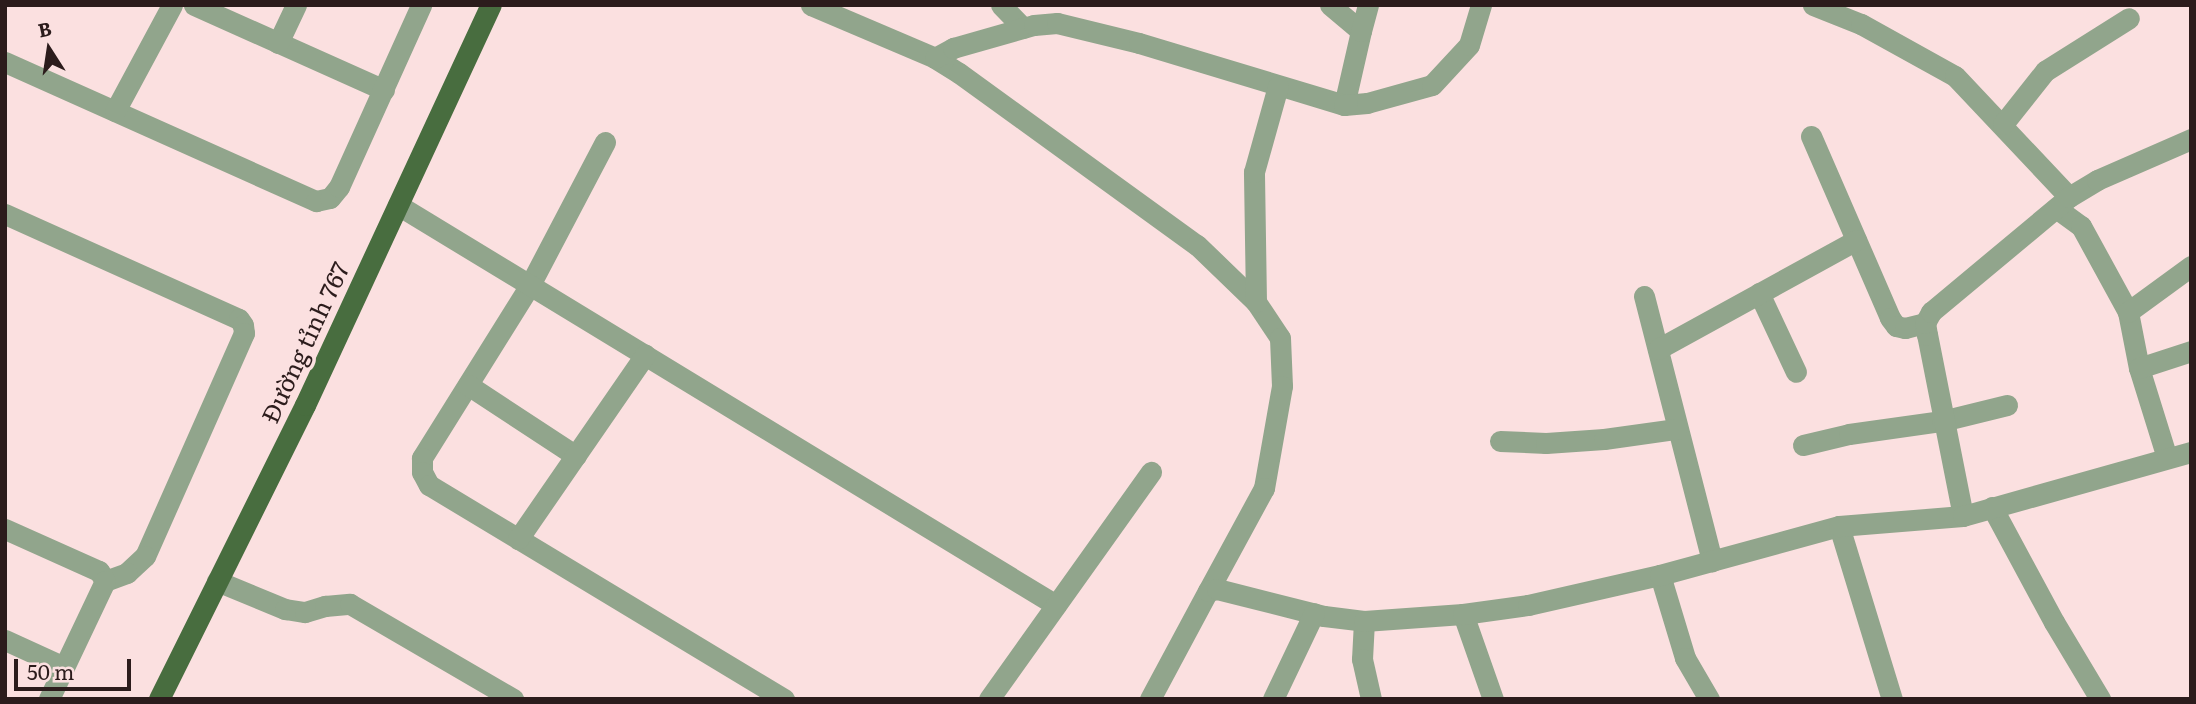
<!DOCTYPE html>
<html>
<head>
<meta charset="utf-8">
<style>
  body { margin:0 }
  #map { position:relative; width:2196px; height:704px; overflow:hidden; background:#fbe0e0; font-family:Literata,serif }
  div>[style] { position:absolute }
  .minor>* { height:21px; margin:-10.5px; padding:0 10.5px; transform-origin:10.5px; border-radius:10.5px; background:#91a58c }
  .major>* { height:21px; margin:-10.5px; padding:0 10.5px; transform-origin:10.5px; border-radius:10.5px; background:#486d3f }
  span { translate:-50% -50%; white-space:nowrap; text-align:center; line-height:1.15; -webkit-text-stroke:7px #fbe0e0; paint-order:stroke }
  .street-label { font-size:24px; color:#2c1c1c }
  .frame { position:absolute; inset:0; border:7px solid #2c1c1c; pointer-events:none }
  .north { position:absolute; left:14px; top:14px; width:70px; height:70px; -webkit-text-stroke:5px #fbe0e0; paint-order:stroke; rotate:348deg; font-size:19px; font-weight:700; line-height:28px; text-align:center; color:#2c1c1c }
  .north::after { content:''; display:block; margin:auto; width:24px; height:32px; background:#2c1c1c; clip-path:polygon(50% 0,100% 100%,50% 72%,0 100%) }
  .scale { position:absolute; left:14px; top:659px; width:117px; height:32px; box-sizing:border-box; border:4px solid #2c1c1c; border-top:0; padding-left:9px; font-size:21px; line-height:24px; white-space:nowrap; color:#2c1c1c; -webkit-text-stroke:5px #fbe0e0; paint-order:stroke }
</style>
</head>
<body>
<div id="map">
  <div class="minor">
    <div style="left:194px;top:5px;width:208px;rotate:24.1deg"></div>
    <div style="left:811px;top:5px;width:135px;rotate:23.1deg"></div>
    <div style="left:935px;top:58px;width:28px;rotate:32deg"></div>
    <div style="left:959px;top:73px;width:294px;rotate:35.9deg"></div>
    <div style="left:1197px;top:245px;width:82px;rotate:44deg"></div>
    <div style="left:1256px;top:302px;width:43px;rotate:56.3deg"></div>
    <div style="left:1280px;top:338px;width:48px;rotate:87.6deg"></div>
    <div style="left:1282px;top:386px;width:104px;rotate:100deg"></div>
    <div style="left:1264px;top:488px;width:117px;rotate:118.5deg"></div>
    <div style="left:1001px;top:5px;width:32px;rotate:46deg"></div>
    <div style="left:1330px;top:5px;width:40px;rotate:40deg"></div>
    <div style="left:1361px;top:31px;width:76px;rotate:102.9deg"></div>
    <div style="left:1813px;top:5px;width:52px;rotate:21.6deg"></div>
    <div style="left:1861px;top:24px;width:107px;rotate:29deg"></div>
    <div style="left:1955px;top:76px;width:166px;rotate:46.7deg"></div>
    <div style="left:1361px;top:31px;width:27px;rotate:-75deg"></div>
    <div style="left:278px;top:43px;width:42px;rotate:-64.7deg"></div>
    <div style="left:935px;top:58px;width:21px;rotate:-29deg"></div>
    <div style="left:953px;top:48px;width:84px;rotate:-15.9deg"></div>
    <div style="left:1034px;top:25px;width:23px;rotate:-5deg"></div>
    <div style="left:1057px;top:23px;width:84px;rotate:13.7deg"></div>
    <div style="left:1139px;top:43px;width:214px;rotate:16.8deg"></div>
    <div style="left:1344px;top:105px;width:23px;rotate:-5deg"></div>
    <div style="left:1367px;top:103px;width:67px;rotate:-15.5deg"></div>
    <div style="left:1432px;top:85px;width:54px;rotate:-47.2deg"></div>
    <div style="left:1469px;top:45px;width:42px;rotate:-73.3deg"></div>
    <div style="left:5px;top:62px;width:341px;rotate:24.1deg"></div>
    <div style="left:316px;top:201px;width:14px;rotate:-12deg"></div>
    <div style="left:330px;top:198px;width:14px;rotate:-51deg"></div>
    <div style="left:339px;top:187px;width:200px;rotate:-65.7deg"></div>
    <div style="left:115px;top:111px;width:120px;rotate:-61.7deg"></div>
    <div style="left:2003px;top:124px;width:68px;rotate:-51.6deg"></div>
    <div style="left:2045px;top:71px;width:99px;rotate:-32.2deg"></div>
    <div style="left:1811px;top:136px;width:198px;rotate:66.5deg"></div>
    <div style="left:1890px;top:318px;width:10px;rotate:53deg"></div>
    <div style="left:1896px;top:326px;width:9px;rotate:13deg"></div>
    <div style="left:1905px;top:328px;width:21px;rotate:-14deg"></div>
    <div style="left:605px;top:142px;width:161px;rotate:117.7deg"></div>
    <div style="left:530px;top:285px;width:204px;rotate:122deg"></div>
    <div style="left:422px;top:458px;width:14px;rotate:90deg"></div>
    <div style="left:422px;top:472px;width:15px;rotate:62deg"></div>
    <div style="left:429px;top:485px;width:415px;rotate:31.1deg"></div>
    <div style="left:398px;top:205px;width:770px;rotate:31.3deg"></div>
    <div style="left:2056px;top:208px;width:31px;rotate:36deg"></div>
    <div style="left:2081px;top:226px;width:98px;rotate:61.3deg"></div>
    <div style="left:2128px;top:312px;width:57px;rotate:78.9deg"></div>
    <div style="left:2139px;top:368px;width:94px;rotate:72.7deg"></div>
    <div style="left:5px;top:214px;width:256px;rotate:24.2deg"></div>
    <div style="left:239px;top:319px;width:7px;rotate:56deg"></div>
    <div style="left:243px;top:325px;width:8px;rotate:83deg"></div>
    <div style="left:244px;top:333px;width:244px;rotate:113.9deg"></div>
    <div style="left:145px;top:556px;width:25px;rotate:137deg"></div>
    <div style="left:127px;top:573px;width:23px;rotate:160deg"></div>
    <div style="left:1759px;top:293px;width:87px;rotate:64.9deg"></div>
    <div style="left:1644px;top:296px;width:274px;rotate:75.6deg"></div>
    <div style="left:1256px;top:302px;width:130px;rotate:-90.9deg"></div>
    <div style="left:1254px;top:172px;width:89px;rotate:-74.4deg"></div>
    <div style="left:2128px;top:312px;width:78px;rotate:-36.1deg"></div>
    <div style="left:1658px;top:349px;width:226px;rotate:-28.8deg"></div>
    <div style="left:2139px;top:368px;width:55px;rotate:-18.1deg"></div>
    <div style="left:468px;top:385px;width:129px;rotate:33.3deg"></div>
    <div style="left:1500px;top:441px;width:46px;rotate:2.5deg"></div>
    <div style="left:1546px;top:443px;width:58px;rotate:-3.9deg"></div>
    <div style="left:1604px;top:439px;width:73px;rotate:-7.9deg"></div>
    <div style="left:1803px;top:445px;width:47px;rotate:-13.4deg"></div>
    <div style="left:1849px;top:434px;width:94px;rotate:-8deg"></div>
    <div style="left:1942px;top:421px;width:67px;rotate:-13.8deg"></div>
    <div style="left:1992px;top:507px;width:131px;rotate:61.7deg"></div>
    <div style="left:2054px;top:622px;width:90px;rotate:59.1deg"></div>
    <div style="left:1963px;top:516px;width:185px;rotate:-101.2deg"></div>
    <div style="left:1927px;top:335px;width:12px;rotate:-99deg"></div>
    <div style="left:1925px;top:323px;width:13px;rotate:-61deg"></div>
    <div style="left:1931px;top:312px;width:180px;rotate:-39.8deg"></div>
    <div style="left:2069px;top:197px;width:33px;rotate:-31deg"></div>
    <div style="left:2097px;top:180px;width:103px;rotate:-23.6deg"></div>
    <div style="left:1839px;top:526px;width:181px;rotate:73deg"></div>
    <div style="left:5px;top:529px;width:103px;rotate:24.1deg"></div>
    <div style="left:99px;top:571px;width:12px;rotate:59deg"></div>
    <div style="left:105px;top:581px;width:131px;rotate:115.4deg"></div>
    <div style="left:518px;top:539px;width:224px;rotate:-55.4deg"></div>
    <div style="left:1660px;top:575px;width:87px;rotate:73.2deg"></div>
    <div style="left:1685px;top:658px;width:48px;rotate:59.7deg"></div>
    <div style="left:217px;top:581px;width:74px;rotate:22.4deg"></div>
    <div style="left:285px;top:609px;width:20px;rotate:9deg"></div>
    <div style="left:305px;top:612px;width:21px;rotate:-17deg"></div>
    <div style="left:325px;top:606px;width:25px;rotate:-5deg"></div>
    <div style="left:350px;top:604px;width:189px;rotate:30.2deg"></div>
    <div style="left:1463px;top:614px;width:90px;rotate:70.6deg"></div>
    <div style="left:1364px;top:621px;width:38px;rotate:93deg"></div>
    <div style="left:1362px;top:659px;width:41px;rotate:77.3deg"></div>
    <div style="left:5px;top:640px;width:65px;rotate:24.6deg"></div>
    <div style="left:989px;top:699px;width:279px;rotate:-54.5deg"></div>
    <div style="left:1150px;top:699px;width:123px;rotate:-61.8deg"></div>
    <div style="left:1208px;top:591px;width:9px;rotate:-13deg"></div>
    <div style="left:1217px;top:589px;width:110px;rotate:14.2deg"></div>
    <div style="left:1324px;top:616px;width:40px;rotate:7.1deg"></div>
    <div style="left:1364px;top:621px;width:99px;rotate:-4deg"></div>
    <div style="left:1463px;top:614px;width:66px;rotate:-7.9deg"></div>
    <div style="left:1528px;top:605px;width:135px;rotate:-12.8deg"></div>
    <div style="left:1660px;top:575px;width:186px;rotate:-15.3deg"></div>
    <div style="left:1839px;top:526px;width:124px;rotate:-4.6deg"></div>
    <div style="left:1963px;top:516px;width:237px;rotate:-15.7deg"></div>
    <div style="left:1273px;top:699px;width:95px;rotate:-64.5deg"></div>
  </div>
  <div class="major">
    <div style="left:159px;top:699px;width:328px;rotate:-63.6deg"></div>
    <div style="left:305px;top:405px;width:441px;rotate:-65.1deg"></div>
  </div>
  <div class="street-label">
    <span style="left:304px;top:342px;rotate:-65deg">Đường tỉnh 767</span>
  </div>
  <div class="frame"></div>
  <div class="north">B</div>
  <div class="scale">50 m</div>
</div>
</body>
</html>
